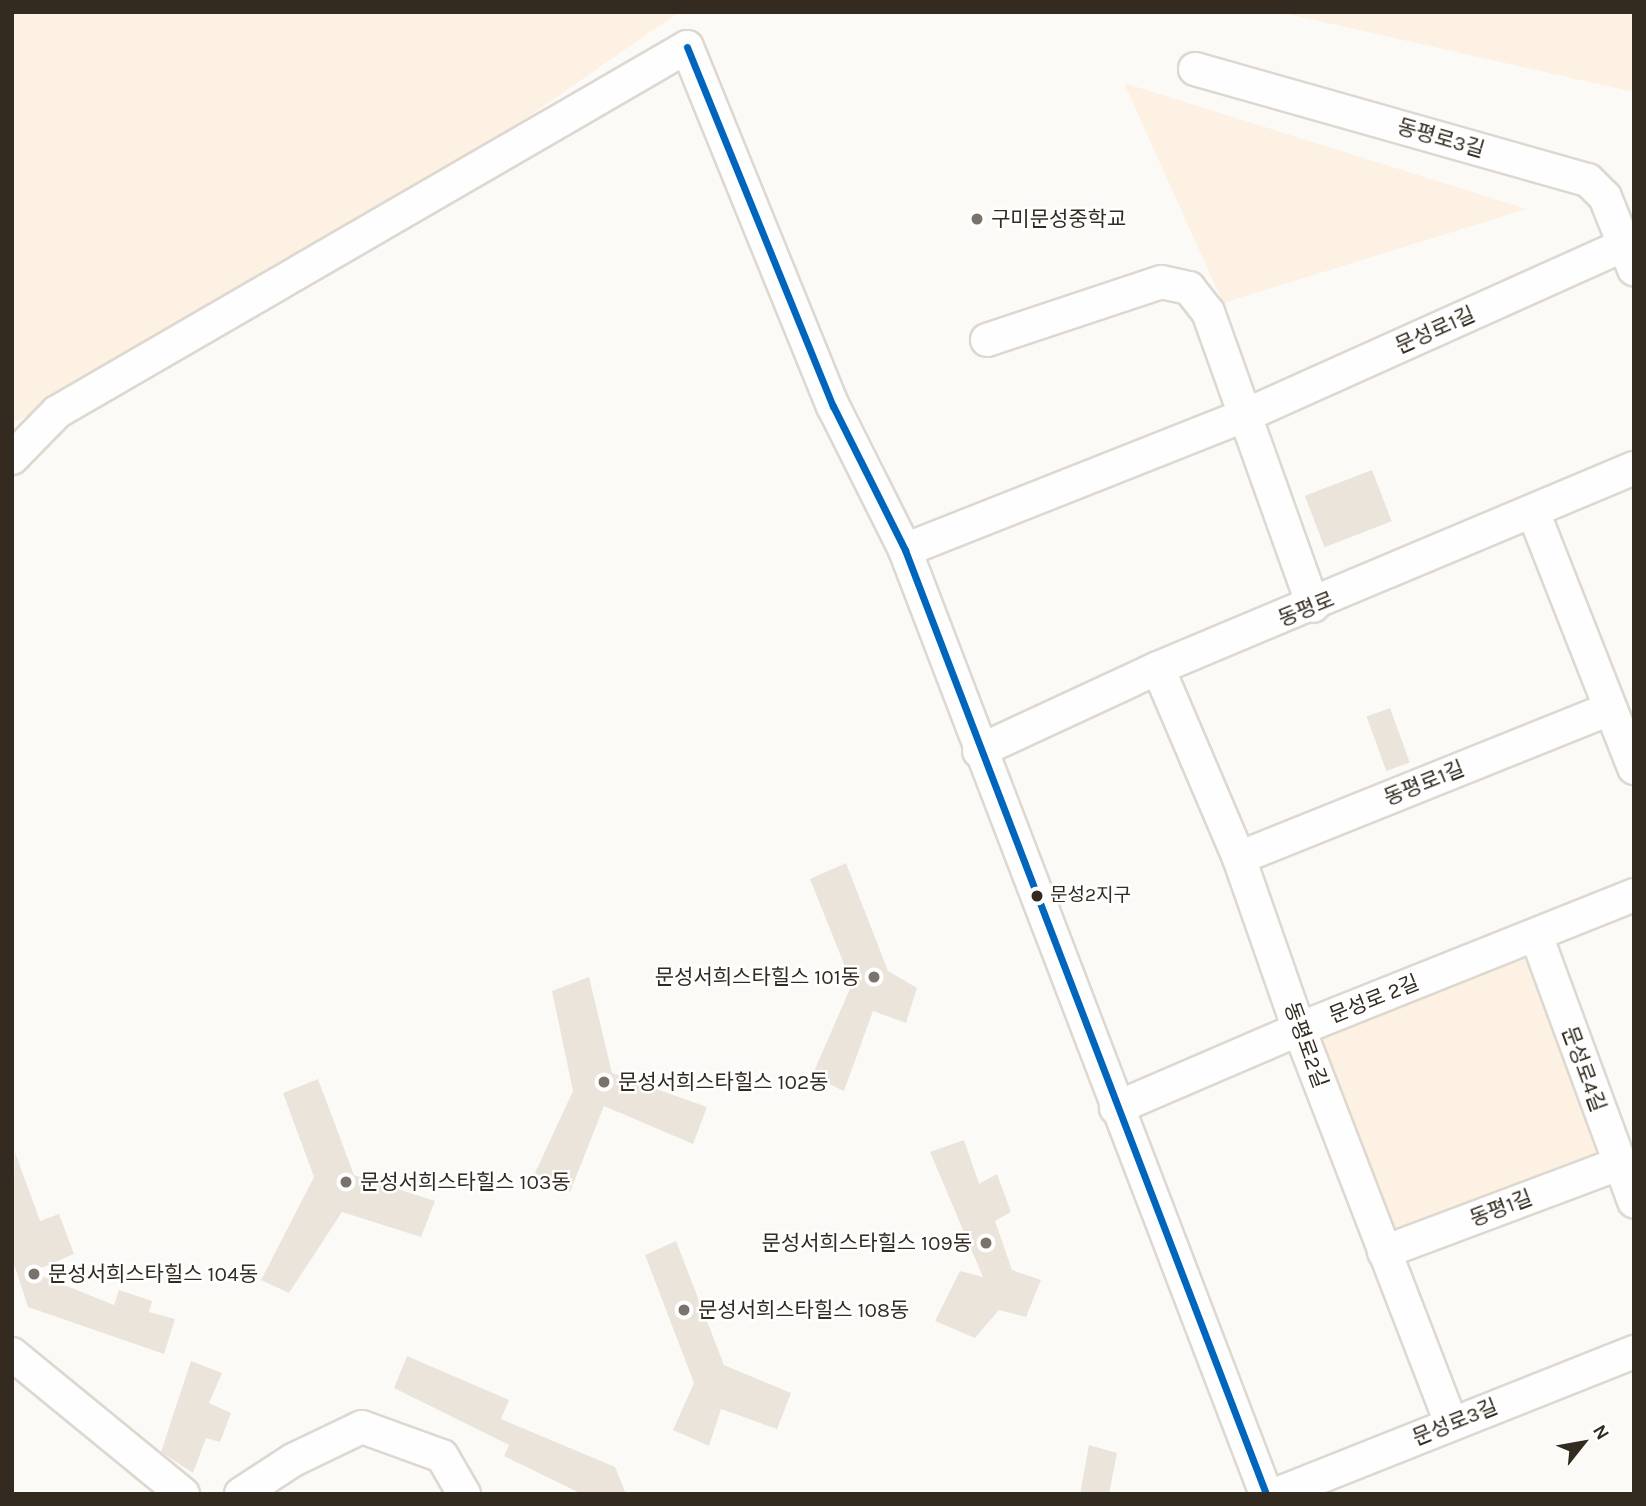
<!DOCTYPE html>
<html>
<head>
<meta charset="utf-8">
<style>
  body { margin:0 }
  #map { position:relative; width:1646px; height:1506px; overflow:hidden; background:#fcfaf7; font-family:Karla,"Noto Sans KR",sans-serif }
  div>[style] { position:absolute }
  .green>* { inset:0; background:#fcf1e2; transform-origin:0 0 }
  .building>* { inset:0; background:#ebe4db; transform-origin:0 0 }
  .roads { filter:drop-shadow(2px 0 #ddd8d0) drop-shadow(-2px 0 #ddd8d0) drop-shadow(0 2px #ddd8d0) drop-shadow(0 -2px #ddd8d0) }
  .minor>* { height:32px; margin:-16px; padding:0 16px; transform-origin:16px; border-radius:16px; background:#fffefe }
  .bus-1>* { height:7px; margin:-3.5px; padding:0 3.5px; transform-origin:3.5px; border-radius:3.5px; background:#0065bd }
  .dots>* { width:19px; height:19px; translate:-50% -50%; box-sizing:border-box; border:4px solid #fff; border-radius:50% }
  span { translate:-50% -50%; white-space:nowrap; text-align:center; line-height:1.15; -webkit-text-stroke:5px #fff; paint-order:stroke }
  .bus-label { font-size:19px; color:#332b1f }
  .left { translate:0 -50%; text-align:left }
  .street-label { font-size:21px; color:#332b1f }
  .poi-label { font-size:21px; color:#332b1f }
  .right { translate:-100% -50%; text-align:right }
  .frame { position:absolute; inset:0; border:14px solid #332b1f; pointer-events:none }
  .north { position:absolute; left:1548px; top:1408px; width:70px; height:70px; -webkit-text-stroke:5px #fff; paint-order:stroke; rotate:59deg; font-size:19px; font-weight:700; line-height:28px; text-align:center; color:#332b1f }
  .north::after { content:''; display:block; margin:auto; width:24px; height:32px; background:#332b1f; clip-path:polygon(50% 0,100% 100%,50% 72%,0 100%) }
</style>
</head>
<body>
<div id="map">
  <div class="green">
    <div style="clip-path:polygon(12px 12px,679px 12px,453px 169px,91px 387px,12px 423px)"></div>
    <div style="clip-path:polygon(1279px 12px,1634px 12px,1634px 92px)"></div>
    <div style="clip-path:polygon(1124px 83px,1527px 209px,1223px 303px)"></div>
    <div style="left:1536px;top:935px;width:243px;height:255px;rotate:70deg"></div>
  </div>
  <div class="building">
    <div style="left:1372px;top:470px;width:55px;height:72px;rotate:69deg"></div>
    <div style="left:1390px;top:708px;width:58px;height:25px;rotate:70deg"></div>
    <div style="clip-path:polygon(846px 863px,888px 971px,917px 988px,906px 1023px,873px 1011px,844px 1091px,812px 1076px,852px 984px,810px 879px)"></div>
    <div style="clip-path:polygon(589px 977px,612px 1073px,707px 1107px,693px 1144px,604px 1106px,570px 1192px,535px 1173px,573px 1091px,552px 991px)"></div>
    <div style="clip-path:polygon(318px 1079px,354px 1175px,435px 1201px,421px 1237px,342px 1212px,289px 1293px,261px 1280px,314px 1177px,283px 1093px)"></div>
    <div style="clip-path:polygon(964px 1140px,979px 1184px,997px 1174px,1011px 1212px,995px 1221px,1012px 1270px,1041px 1280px,1026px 1317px,999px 1310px,975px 1338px,935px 1321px,960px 1271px,983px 1277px,930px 1152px)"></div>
    <div style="clip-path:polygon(15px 1152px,40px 1221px,59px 1214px,74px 1254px,32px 1272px,114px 1305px,119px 1290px,152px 1301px,149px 1312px,175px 1319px,164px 1354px,28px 1307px,12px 1258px)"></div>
    <div style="clip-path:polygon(676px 1241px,724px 1365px,791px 1393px,777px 1429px,721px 1409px,709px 1446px,673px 1430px,694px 1383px,645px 1255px)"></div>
    <div style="clip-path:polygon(407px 1356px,509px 1400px,501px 1419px,615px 1467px,626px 1494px,582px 1494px,504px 1456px,509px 1445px,394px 1388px)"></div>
    <div style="clip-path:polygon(191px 1361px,222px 1373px,209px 1403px,231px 1413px,220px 1442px,206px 1438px,193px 1473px,161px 1452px)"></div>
    <div style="clip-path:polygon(1089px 1445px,1117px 1453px,1109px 1494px,1080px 1494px)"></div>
  </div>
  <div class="roads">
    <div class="minor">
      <div style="left:1195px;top:69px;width:408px;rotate:15.8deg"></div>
      <div style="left:1588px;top:180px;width:24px;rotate:45deg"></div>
      <div style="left:1605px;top:197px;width:78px;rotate:68.1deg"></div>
      <div style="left:987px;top:340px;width:183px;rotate:-18.4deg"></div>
      <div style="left:1161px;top:282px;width:29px;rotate:12deg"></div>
      <div style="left:1189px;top:288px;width:31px;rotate:52deg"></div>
      <div style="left:1208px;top:312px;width:312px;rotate:70.3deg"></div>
      <div style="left:12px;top:458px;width:64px;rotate:-45.6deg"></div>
      <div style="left:57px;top:412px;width:728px;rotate:-30.09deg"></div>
      <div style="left:687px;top:47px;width:388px;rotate:67.9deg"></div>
      <div style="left:833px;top:406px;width:161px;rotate:63.4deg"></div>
      <div style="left:905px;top:550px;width:1011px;rotate:69.07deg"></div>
      <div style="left:1534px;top:514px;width:273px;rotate:68.5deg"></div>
      <div style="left:905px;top:550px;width:367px;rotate:-21.6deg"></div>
      <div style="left:1246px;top:415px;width:414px;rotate:-24.2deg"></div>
      <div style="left:1158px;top:668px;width:207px;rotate:66.9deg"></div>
      <div style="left:1239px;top:858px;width:181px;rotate:70.7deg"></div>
      <div style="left:1299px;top:1029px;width:422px;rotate:68.9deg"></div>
      <div style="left:979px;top:751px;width:197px;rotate:-24.9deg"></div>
      <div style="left:1158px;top:668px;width:516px;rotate:-22.79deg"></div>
      <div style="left:1239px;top:858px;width:399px;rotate:-21.9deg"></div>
      <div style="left:1536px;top:935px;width:284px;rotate:69.8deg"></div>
      <div style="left:1116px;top:1108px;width:199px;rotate:-23.3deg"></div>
      <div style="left:1299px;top:1029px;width:361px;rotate:-21.8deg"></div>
      <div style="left:1384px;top:1252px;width:250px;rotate:-20.6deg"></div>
      <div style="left:12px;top:1354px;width:221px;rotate:39.3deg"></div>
      <div style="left:241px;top:1494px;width:62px;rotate:-33.2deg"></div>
      <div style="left:293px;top:1460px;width:76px;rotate:-25.6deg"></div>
      <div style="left:362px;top:1427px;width:85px;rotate:19.9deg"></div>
      <div style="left:442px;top:1456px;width:44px;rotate:59.9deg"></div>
      <div style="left:1277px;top:1494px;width:384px;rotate:-21.7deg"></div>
    </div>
  </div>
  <div class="bus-1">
    <div style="left:687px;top:47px;width:388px;rotate:67.9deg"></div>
    <div style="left:833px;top:406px;width:161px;rotate:63.4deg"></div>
    <div style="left:905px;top:550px;width:1011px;rotate:69.07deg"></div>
  </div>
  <div class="dots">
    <div style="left:977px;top:219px;background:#79736b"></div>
    <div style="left:1037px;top:896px;background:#332b1f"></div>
    <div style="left:874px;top:977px;background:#79736b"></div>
    <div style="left:604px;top:1082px;background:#79736b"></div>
    <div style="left:346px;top:1182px;background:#79736b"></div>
    <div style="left:986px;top:1243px;background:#79736b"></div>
    <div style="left:34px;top:1274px;background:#79736b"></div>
    <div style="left:684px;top:1310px;background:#79736b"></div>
  </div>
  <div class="bus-label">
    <span class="left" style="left:1050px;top:896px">문성2지구</span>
  </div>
  <div class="street-label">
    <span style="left:1441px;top:138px;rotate:16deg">동평로3길</span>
    <span style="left:1435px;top:330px;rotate:-24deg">문성로1길</span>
    <span style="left:1306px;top:609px;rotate:-22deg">동평로</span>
    <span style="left:1424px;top:783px;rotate:-22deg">동평로1길</span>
    <span style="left:1374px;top:999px;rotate:-22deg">문성로 2길</span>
    <span style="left:1306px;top:1045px;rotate:70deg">동평로2길</span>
    <span style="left:1584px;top:1069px;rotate:70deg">문성로4길</span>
    <span style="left:1501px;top:1208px;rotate:-21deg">동평1길</span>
    <span style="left:1455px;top:1422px;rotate:-22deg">문성로3길</span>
  </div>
  <div class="poi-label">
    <span class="left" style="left:991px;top:219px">구미문성중학교</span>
    <span class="right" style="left:860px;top:977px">문성서희스타힐스 101동</span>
    <span class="left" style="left:618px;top:1082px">문성서희스타힐스 102동</span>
    <span class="left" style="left:360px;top:1182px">문성서희스타힐스 103동</span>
    <span class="right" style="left:972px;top:1243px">문성서희스타힐스 109동</span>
    <span class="left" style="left:48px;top:1274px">문성서희스타힐스 104동</span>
    <span class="left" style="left:698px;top:1310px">문성서희스타힐스 108동</span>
  </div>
  <div class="frame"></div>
  <div class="north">N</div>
</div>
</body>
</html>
